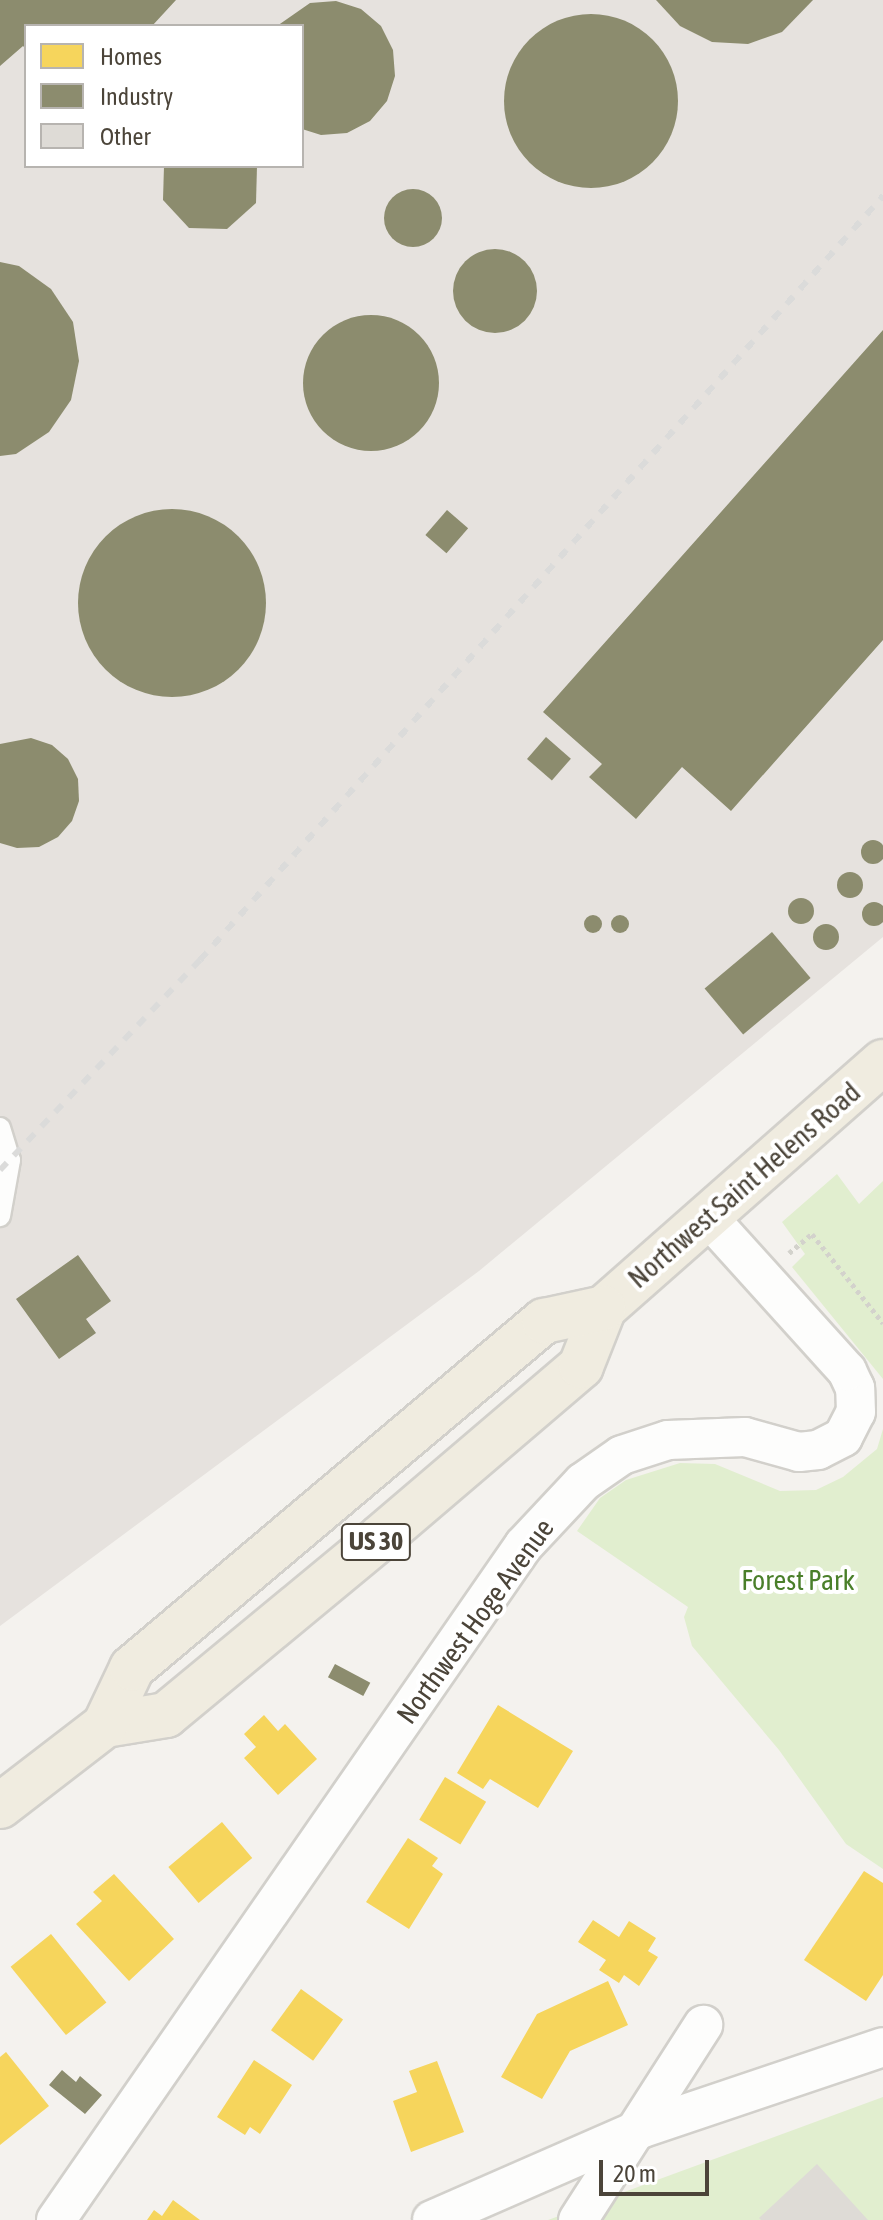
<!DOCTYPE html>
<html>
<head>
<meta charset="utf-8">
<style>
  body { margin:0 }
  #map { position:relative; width:883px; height:2220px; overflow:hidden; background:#f4f2ee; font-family:"Asap Condensed",sans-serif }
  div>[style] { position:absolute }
  .industrial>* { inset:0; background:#e6e2de }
  .green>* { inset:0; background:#e1eecf }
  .homes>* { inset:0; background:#f6d55c; transform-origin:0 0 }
  .industry>* { inset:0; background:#8c8c6e; transform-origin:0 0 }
  .round { border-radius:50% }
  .building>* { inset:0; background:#dedbd6 }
  .path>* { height:5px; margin-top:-2.5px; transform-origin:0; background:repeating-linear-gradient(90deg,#d3d2cc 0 4px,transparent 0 8px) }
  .roads { filter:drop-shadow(2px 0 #d2d0cb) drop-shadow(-2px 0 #d2d0cb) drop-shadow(0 2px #d2d0cb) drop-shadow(0 -2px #d2d0cb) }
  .service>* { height:20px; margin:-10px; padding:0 10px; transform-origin:10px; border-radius:10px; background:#fdfdfc }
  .minor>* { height:38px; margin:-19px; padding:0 19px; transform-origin:19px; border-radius:19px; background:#fdfdfc }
  .trunk>* { height:44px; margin:-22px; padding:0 22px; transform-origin:22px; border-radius:22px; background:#f0ece0 }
  .rail>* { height:6px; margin-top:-3px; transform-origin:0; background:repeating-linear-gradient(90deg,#dbdbda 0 10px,transparent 0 20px) }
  span { translate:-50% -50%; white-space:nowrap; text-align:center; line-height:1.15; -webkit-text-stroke:8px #fff; paint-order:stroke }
  .shield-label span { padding:2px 6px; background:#fff; border:2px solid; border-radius:6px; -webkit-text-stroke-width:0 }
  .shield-label { font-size:26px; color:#4b4439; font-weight:700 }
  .street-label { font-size:28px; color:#4b4439 }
  .park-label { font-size:28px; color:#4a7f2a }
  .legend { position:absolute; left:24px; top:24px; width:280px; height:144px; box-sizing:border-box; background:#fff; border:2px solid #b7b4b0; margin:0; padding:10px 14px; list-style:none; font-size:24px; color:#4b4439 }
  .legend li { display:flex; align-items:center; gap:16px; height:40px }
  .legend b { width:40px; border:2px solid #b7b4b0 }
  .scale { position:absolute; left:599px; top:2160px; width:110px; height:36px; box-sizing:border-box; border:4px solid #4b4439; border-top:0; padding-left:10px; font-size:24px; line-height:28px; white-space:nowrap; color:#4b4439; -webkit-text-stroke:6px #fff; paint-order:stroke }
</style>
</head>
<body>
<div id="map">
  <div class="industrial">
    <div style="clip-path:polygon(evenodd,0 0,883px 0,883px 937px,479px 1271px,0 1626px,0 0,26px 26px,302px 26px,302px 166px,26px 166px,26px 26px)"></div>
  </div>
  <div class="green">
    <div style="clip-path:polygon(837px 1174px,859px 1204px,883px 1181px,883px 1379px,792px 1267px,805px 1254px,782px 1222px)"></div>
    <div style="clip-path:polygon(883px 1429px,883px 1869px,846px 1844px,779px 1750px,692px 1646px,684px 1617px,688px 1607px,577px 1531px,600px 1498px,626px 1480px,680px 1463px,715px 1464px,780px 1491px,816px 1490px,843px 1477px,877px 1449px)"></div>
    <div style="clip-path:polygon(883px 2097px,883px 2220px,548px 2220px)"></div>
  </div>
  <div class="homes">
    <div style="clip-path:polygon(498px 1705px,573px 1751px,538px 1808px,490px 1779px,483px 1789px,457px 1773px)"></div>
    <div style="clip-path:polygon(264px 1715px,278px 1731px,285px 1724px,317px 1759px,278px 1795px,244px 1758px,256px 1747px,244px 1734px)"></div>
    <div style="left:445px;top:1777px;width:48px;height:50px;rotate:31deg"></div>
    <div style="left:222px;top:1822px;width:47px;height:70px;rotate:50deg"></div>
    <div style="clip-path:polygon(408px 1838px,438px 1858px,432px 1866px,443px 1874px,409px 1929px,366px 1902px)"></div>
    <div style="clip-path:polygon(864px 1871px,883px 1883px,883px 1975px,866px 2001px,804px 1960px)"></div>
    <div style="clip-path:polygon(114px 1874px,174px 1939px,129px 1981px,76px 1924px,102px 1901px,93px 1892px)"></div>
    <div style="clip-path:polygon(593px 1920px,619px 1937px,629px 1921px,656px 1938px,648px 1951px,658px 1957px,639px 1986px,624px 1975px,619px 1983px,599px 1970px,606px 1960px,578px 1942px)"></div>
    <div style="left:51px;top:1934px;width:88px;height:52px;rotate:51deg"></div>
    <div style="clip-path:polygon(608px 1981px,628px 2025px,570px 2051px,542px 2099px,501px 2077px,537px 2014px)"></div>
    <div style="left:301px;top:1989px;width:52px;height:51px;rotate:36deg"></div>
    <div style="clip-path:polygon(6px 2052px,49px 2106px,0 2145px,0 2057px)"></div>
    <div style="clip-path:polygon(254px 2060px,292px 2085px,260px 2134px,250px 2127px,245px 2135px,217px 2117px)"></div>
    <div style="clip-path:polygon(437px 2061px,464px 2132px,411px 2152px,393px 2101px,417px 2092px,409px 2071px)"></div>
    <div style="clip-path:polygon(173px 2200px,200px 2220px,147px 2220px,154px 2210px,162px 2216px)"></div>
  </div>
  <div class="industry">
    <div style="clip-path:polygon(0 0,176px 0,152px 26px,26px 26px,26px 49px,23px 46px,0 66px)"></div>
    <div style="clip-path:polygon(656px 0,813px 0,782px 32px,748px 44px,712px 42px,680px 26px)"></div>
    <div style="clip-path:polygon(336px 1px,361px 9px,381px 26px,393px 50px,395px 76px,387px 101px,370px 121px,347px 133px,321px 135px,302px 129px,302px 26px,277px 26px,310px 3px)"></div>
    <div class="round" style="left:504px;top:14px;width:174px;height:174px"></div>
    <div style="clip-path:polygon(164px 166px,257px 166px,256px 203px,227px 229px,189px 228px,163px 200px)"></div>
    <div class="round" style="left:384px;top:189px;width:58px;height:58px"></div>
    <div class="round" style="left:453px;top:249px;width:84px;height:84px"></div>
    <div style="clip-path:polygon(0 262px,19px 266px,51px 289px,73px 322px,79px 361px,71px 400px,49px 432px,16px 454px,0 456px)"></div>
    <div class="round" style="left:303px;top:315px;width:136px;height:136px"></div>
    <div style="clip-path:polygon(883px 330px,883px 640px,731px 811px,682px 767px,636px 819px,589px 777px,602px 764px,543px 712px)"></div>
    <div class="round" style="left:78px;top:509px;width:188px;height:188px"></div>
    <div style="left:447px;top:510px;width:28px;height:33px;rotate:41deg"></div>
    <div style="left:546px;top:737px;width:33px;height:29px;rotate:41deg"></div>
    <div style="clip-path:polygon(31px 738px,52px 745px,68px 759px,78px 779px,79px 801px,72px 821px,58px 837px,39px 847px,17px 848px,0 843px,0 744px)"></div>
    <div class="round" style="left:861px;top:840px;width:24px;height:24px"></div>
    <div class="round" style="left:837px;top:872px;width:26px;height:26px"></div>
    <div class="round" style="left:788px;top:898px;width:26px;height:26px"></div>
    <div class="round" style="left:862px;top:902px;width:24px;height:24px"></div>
    <div class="round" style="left:584px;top:915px;width:18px;height:18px"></div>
    <div class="round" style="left:611px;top:915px;width:18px;height:18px"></div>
    <div class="round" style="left:813px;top:924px;width:26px;height:26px"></div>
    <div style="left:772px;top:932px;width:60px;height:88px;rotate:50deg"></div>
    <div style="clip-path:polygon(78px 1255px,111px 1301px,86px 1319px,96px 1333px,59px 1359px,16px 1299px)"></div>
    <div style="left:335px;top:1664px;width:40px;height:15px;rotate:28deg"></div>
    <div style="clip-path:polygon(62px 2070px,76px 2082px,80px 2076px,102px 2095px,85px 2114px,49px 2085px)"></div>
  </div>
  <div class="building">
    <div style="clip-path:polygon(817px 2164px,868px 2220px,761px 2220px,759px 2218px)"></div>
  </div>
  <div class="path">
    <div style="left:789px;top:1253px;width:30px;rotate:-40deg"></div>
    <div style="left:812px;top:1234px;width:114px;rotate:51.4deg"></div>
  </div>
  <div class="roads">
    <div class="service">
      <div style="left:0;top:1128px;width:34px;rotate:73deg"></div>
      <div style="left:10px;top:1160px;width:57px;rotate:100.1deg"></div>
    </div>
    <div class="minor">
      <div style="left:56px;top:2220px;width:821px;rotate:-55.27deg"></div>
      <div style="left:524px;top:1545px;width:86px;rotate:-46.9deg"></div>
      <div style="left:583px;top:1482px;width:47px;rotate:-34.7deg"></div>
      <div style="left:622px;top:1455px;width:48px;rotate:-18.1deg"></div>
      <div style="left:668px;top:1440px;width:77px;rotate:-2.2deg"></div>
      <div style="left:745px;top:1437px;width:56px;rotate:15.5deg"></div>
      <div style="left:799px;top:1452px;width:19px;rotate:-6deg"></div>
      <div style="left:818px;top:1450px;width:28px;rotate:-27deg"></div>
      <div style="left:843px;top:1437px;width:28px;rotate:-63deg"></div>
      <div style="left:856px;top:1412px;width:24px;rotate:-92deg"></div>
      <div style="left:855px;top:1388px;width:19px;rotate:-115deg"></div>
      <div style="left:847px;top:1371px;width:207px;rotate:-132.1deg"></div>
      <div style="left:432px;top:2220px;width:227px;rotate:-23.6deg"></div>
      <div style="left:640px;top:2129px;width:256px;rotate:-18.6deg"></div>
      <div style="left:578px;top:2220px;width:232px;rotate:-57.3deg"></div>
    </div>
    <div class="trunk">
      <div style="left:105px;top:1725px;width:62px;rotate:-9.3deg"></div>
      <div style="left:166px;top:1715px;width:279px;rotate:-39.6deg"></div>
      <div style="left:381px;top:1537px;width:263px;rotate:-40.5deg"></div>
      <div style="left:581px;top:1366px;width:62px;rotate:-68.4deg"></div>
      <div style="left:604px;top:1308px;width:372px;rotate:-41.4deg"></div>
      <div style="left:0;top:1806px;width:133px;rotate:-37.6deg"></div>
      <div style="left:105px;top:1725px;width:63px;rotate:-64.7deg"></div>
      <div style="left:132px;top:1668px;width:539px;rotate:-40.11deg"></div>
      <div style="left:544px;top:1321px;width:61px;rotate:-12.2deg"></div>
    </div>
  </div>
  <div class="rail">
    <div style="left:0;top:1170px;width:290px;rotate:-46.4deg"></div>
    <div style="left:200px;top:960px;width:1025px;rotate:-48.2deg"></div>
  </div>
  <div class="shield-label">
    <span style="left:376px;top:1542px">US 30</span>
  </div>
  <div class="street-label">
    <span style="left:744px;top:1185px;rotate:-41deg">Northwest Saint Helens Road</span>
    <span style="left:475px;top:1621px;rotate:-54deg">Northwest Hoge Avenue</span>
  </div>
  <div class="park-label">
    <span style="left:798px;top:1580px">Forest Park</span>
  </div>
  <ul class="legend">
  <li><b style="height:22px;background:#f6d55c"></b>Homes</li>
  <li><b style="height:22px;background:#8c8c6e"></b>Industry</li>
  <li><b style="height:22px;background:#dedbd6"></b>Other</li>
  </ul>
  <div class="scale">20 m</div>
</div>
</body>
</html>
